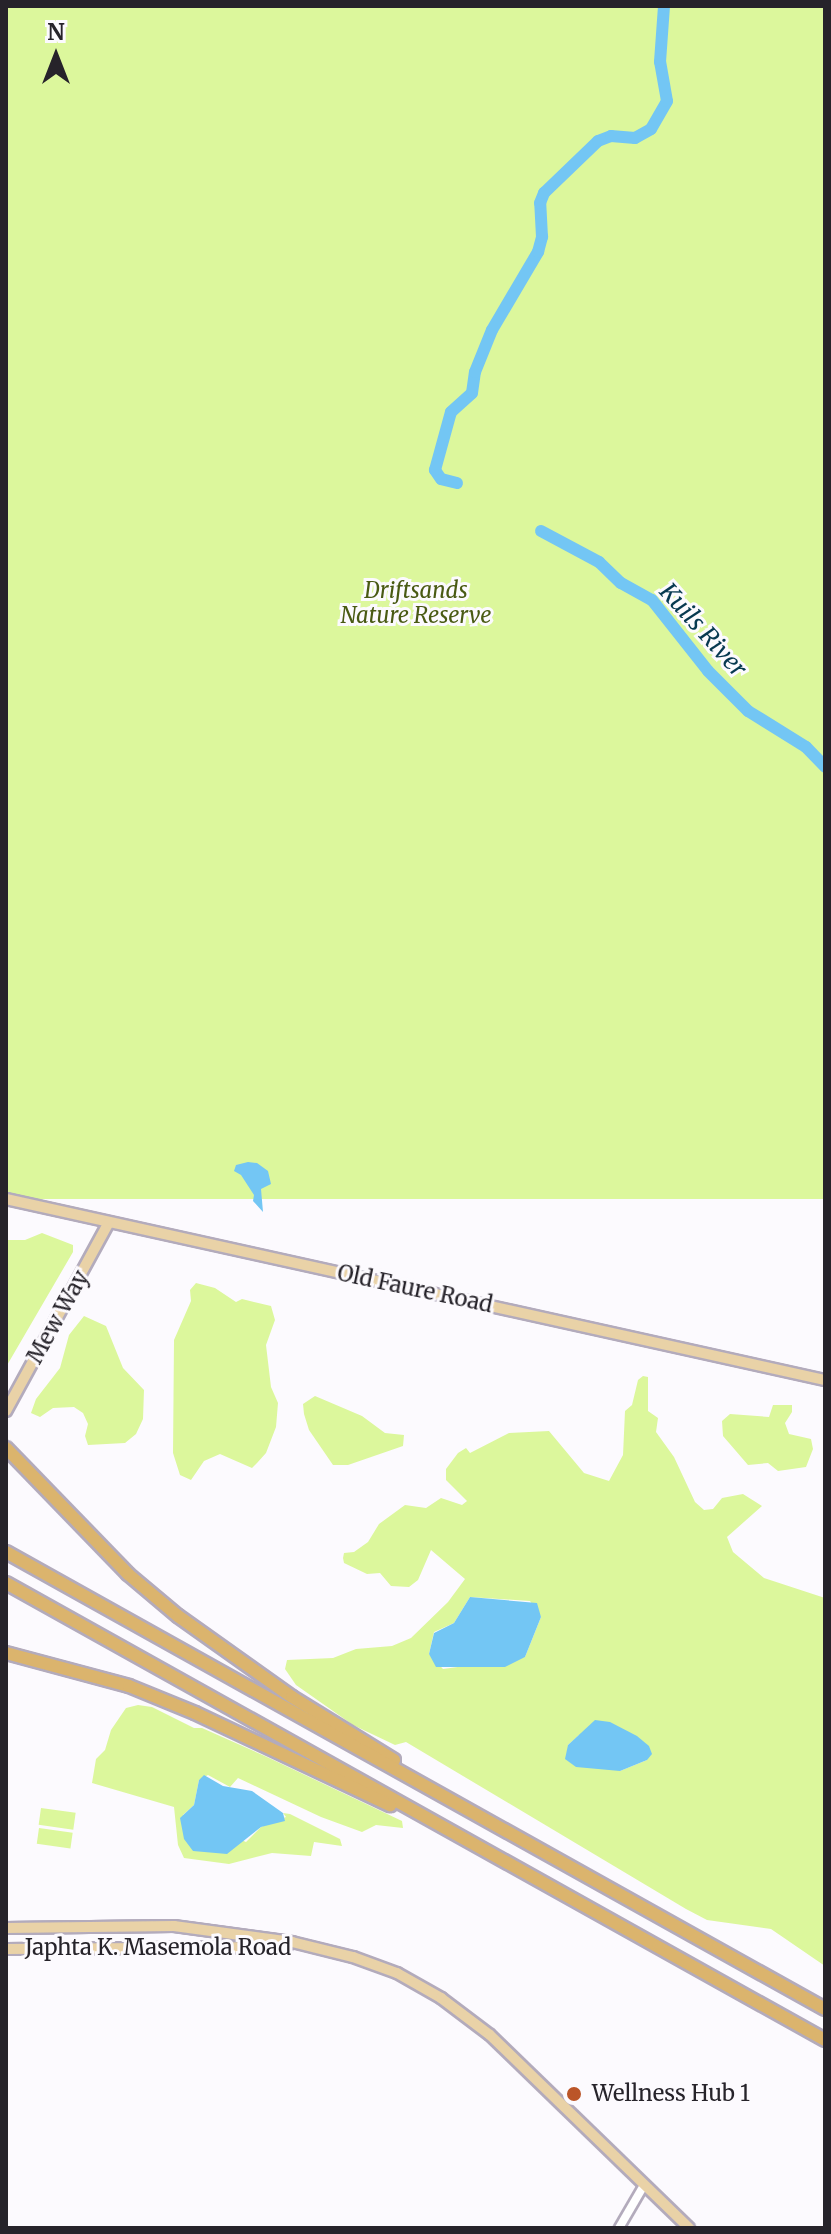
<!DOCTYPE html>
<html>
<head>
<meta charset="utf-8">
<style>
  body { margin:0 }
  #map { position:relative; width:831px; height:2234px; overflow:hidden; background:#fcfafe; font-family:Merriweather,serif }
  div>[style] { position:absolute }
  .green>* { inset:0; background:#dcf79c; transform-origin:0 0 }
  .water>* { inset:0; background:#73c6f4 }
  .river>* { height:12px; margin:-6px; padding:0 6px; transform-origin:6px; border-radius:6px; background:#73c6f4 }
  .roads { filter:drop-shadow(2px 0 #b3abbc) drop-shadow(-2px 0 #b3abbc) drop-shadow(0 2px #b3abbc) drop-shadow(0 -2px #b3abbc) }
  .minor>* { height:8px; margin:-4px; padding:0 4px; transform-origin:4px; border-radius:4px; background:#fff }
  .major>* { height:10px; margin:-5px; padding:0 5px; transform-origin:5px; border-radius:5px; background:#e9d2a7 }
  .highway>* { height:12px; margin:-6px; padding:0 6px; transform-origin:6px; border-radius:6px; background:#dbb46d }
  .dots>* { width:22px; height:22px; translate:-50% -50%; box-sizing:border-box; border:4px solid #fcfafe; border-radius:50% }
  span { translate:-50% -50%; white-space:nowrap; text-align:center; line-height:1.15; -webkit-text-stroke:6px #fcfafe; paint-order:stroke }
  .park-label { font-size:22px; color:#495a13; font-style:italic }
  .street-label { font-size:22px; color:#26232a }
  .poi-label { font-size:22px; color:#26232a }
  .left { translate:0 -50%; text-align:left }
  .water-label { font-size:24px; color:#073950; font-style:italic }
  .frame { position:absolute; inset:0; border:8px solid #26232a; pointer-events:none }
  .north { position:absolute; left:16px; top:16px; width:80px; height:80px; -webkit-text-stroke:6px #fcfafe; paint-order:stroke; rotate:0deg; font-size:22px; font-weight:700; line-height:32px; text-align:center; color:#26232a }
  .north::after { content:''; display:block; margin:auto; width:28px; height:36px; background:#26232a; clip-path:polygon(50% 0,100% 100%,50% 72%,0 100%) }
</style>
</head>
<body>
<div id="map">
  <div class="green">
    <div style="left:6px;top:6px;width:819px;height:1193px"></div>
    <div style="clip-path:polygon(42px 1233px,73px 1245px,73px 1252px,6px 1367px,6px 1240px,25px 1240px)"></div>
    <div style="clip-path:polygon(196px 1283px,215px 1288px,236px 1302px,242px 1299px,271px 1306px,275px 1320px,266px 1345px,271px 1387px,278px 1403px,276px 1427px,266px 1453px,257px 1463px,252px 1468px,220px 1454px,204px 1461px,191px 1480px,180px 1475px,173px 1453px,174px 1340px,191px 1301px,190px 1290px)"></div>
    <div style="clip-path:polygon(84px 1316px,106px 1326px,123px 1368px,144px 1390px,143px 1419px,136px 1434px,125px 1443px,88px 1445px,85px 1436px,88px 1424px,83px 1413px,74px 1407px,53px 1408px,40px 1417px,31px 1413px,36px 1399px,60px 1368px,69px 1335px)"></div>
    <div style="clip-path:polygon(evenodd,643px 1376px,648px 1377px,648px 1411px,658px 1418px,656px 1432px,674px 1457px,695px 1502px,704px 1510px,713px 1509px,722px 1498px,743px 1494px,762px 1506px,727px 1537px,733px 1552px,764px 1578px,825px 1598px,825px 1966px,771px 1929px,707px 1920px,686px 1909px,406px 1742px,395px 1745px,353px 1725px,296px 1685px,285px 1669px,287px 1660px,333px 1658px,356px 1649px,392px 1646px,411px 1638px,448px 1602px,465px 1579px,431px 1550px,418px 1580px,409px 1587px,391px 1586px,380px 1573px,367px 1574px,344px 1563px,343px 1558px,344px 1553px,354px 1552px,368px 1542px,379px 1524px,405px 1505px,426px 1508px,441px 1498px,462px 1505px,467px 1501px,446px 1480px,446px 1469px,458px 1453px,466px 1448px,470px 1453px,509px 1433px,549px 1431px,584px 1473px,609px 1481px,623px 1455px,625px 1411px,632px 1405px,638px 1380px,643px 1376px,470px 1597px,530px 1601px,541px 1617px,525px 1657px,479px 1667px,472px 1665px,443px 1669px,429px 1654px,434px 1632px,454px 1623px,470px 1597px,643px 1376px,579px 1735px,647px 1760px,620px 1771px,568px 1745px,579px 1735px)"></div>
    <div style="clip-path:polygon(315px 1396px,362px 1416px,385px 1433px,404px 1435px,403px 1446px,348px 1465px,333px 1465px,309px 1430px,304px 1414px,303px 1404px)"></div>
    <div style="clip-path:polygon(773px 1405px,792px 1405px,792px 1412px,785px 1423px,789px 1434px,811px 1439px,813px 1449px,806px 1467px,778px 1471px,768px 1463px,748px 1465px,723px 1436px,722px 1421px,730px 1414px,769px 1417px)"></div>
    <div style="clip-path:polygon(138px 1705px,152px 1707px,194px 1728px,202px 1728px,267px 1757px,402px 1821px,403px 1828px,376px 1825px,362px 1832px,321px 1817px,238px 1778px,230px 1787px,208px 1775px,199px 1780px,194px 1805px,183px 1815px,246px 1842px,261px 1827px,286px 1817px,283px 1813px,290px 1814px,340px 1839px,342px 1846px,314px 1842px,311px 1856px,272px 1853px,229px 1864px,184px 1858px,178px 1845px,174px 1807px,92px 1783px,96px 1759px,105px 1750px,111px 1730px,126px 1708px)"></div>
    <div style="left:41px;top:1808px;width:35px;height:17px;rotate:8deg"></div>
    <div style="left:39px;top:1828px;width:34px;height:16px;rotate:8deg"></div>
  </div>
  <div class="water">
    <div style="clip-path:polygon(248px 1162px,257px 1163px,268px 1171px,271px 1184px,261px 1189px,263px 1212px,253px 1201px,254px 1195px,241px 1175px,234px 1171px,236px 1165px)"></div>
    <div style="clip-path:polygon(470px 1597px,537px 1603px,541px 1617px,525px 1657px,505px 1667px,436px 1667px,429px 1654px,434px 1633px,454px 1623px)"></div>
    <div style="clip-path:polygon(595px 1720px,610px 1722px,637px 1736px,649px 1746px,652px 1754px,647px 1760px,620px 1771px,576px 1767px,565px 1759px,568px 1745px)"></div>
    <div style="clip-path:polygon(204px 1775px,223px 1786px,252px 1791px,283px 1813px,285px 1821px,261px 1827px,227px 1854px,193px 1851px,184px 1839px,180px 1818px,194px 1805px,199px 1780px)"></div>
  </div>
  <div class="river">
    <div style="left:457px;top:483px;width:16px;rotate:-166deg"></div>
    <div style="left:441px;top:479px;width:11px;rotate:-124deg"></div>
    <div style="left:435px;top:470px;width:60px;rotate:-74.6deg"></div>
    <div style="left:451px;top:412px;width:28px;rotate:-42deg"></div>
    <div style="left:472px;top:393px;width:21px;rotate:-82deg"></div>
    <div style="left:475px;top:372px;width:45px;rotate:-68deg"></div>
    <div style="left:492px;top:330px;width:91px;rotate:-59.5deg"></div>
    <div style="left:538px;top:252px;width:16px;rotate:-75deg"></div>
    <div style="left:542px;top:237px;width:34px;rotate:-93deg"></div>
    <div style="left:540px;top:203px;width:11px;rotate:-68deg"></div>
    <div style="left:544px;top:193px;width:75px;rotate:-43.9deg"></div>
    <div style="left:598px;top:141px;width:14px;rotate:-21deg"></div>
    <div style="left:611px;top:136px;width:24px;rotate:5deg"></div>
    <div style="left:635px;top:138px;width:18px;rotate:-29deg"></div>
    <div style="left:651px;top:129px;width:32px;rotate:-60deg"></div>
    <div style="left:667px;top:101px;width:40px;rotate:-100deg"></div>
    <div style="left:660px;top:62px;width:56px;rotate:-85.9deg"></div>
    <div style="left:541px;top:531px;width:66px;rotate:28.1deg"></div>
    <div style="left:599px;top:562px;width:30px;rotate:44deg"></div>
    <div style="left:621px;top:583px;width:35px;rotate:29deg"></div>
    <div style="left:652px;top:600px;width:90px;rotate:51.7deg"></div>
    <div style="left:708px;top:671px;width:57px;rotate:45deg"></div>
    <div style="left:748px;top:711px;width:68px;rotate:31.8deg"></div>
    <div style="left:806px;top:747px;width:28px;rotate:46deg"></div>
  </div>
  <div class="roads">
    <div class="minor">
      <div style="left:619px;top:2228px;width:48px;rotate:-59.7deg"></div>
    </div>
    <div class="major">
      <div style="left:6px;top:1199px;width:839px;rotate:12.46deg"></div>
      <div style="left:6px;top:1411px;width:215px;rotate:-61.4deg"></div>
      <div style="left:6px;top:1928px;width:168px;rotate:-0.7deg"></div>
      <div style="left:174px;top:1926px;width:119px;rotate:7.7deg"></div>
      <div style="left:292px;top:1942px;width:63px;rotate:13.8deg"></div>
      <div style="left:353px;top:1957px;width:47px;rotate:20deg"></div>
      <div style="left:397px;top:1973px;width:51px;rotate:29.6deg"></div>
      <div style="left:441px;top:1998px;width:61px;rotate:37.1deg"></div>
      <div style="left:490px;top:2035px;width:277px;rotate:44.1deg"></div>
      <div style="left:6px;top:1949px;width:281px;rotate:-0.4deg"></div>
    </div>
    <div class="highway">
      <div style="left:6px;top:1448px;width:175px;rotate:45.9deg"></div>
      <div style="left:128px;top:1574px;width:65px;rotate:40deg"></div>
      <div style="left:178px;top:1616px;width:140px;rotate:35.4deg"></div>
      <div style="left:292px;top:1697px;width:120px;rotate:31.7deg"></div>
      <div style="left:6px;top:1552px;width:938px;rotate:29.16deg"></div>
      <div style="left:6px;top:1583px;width:938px;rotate:29.16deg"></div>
      <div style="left:6px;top:1653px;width:127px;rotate:15deg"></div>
      <div style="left:129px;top:1686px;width:71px;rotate:22.2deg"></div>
      <div style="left:195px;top:1713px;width:216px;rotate:25.3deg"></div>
    </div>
  </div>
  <div class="dots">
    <div style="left:574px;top:2094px;background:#bb5528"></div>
  </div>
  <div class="park-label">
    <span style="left:416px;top:603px">Driftsands<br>Nature Reserve</span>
  </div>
  <div class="street-label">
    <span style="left:415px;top:1289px;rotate:12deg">Old Faure Road</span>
    <span style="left:58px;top:1317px;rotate:-61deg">Mew Way</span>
    <span style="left:158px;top:1948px">Japhta K. Masemola Road</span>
  </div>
  <div class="poi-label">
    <span class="left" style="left:592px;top:2094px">Wellness Hub 1</span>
  </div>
  <div class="water-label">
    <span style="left:703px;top:630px;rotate:48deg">Kuils River</span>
  </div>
  <div class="frame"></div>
  <div class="north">N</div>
</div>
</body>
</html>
